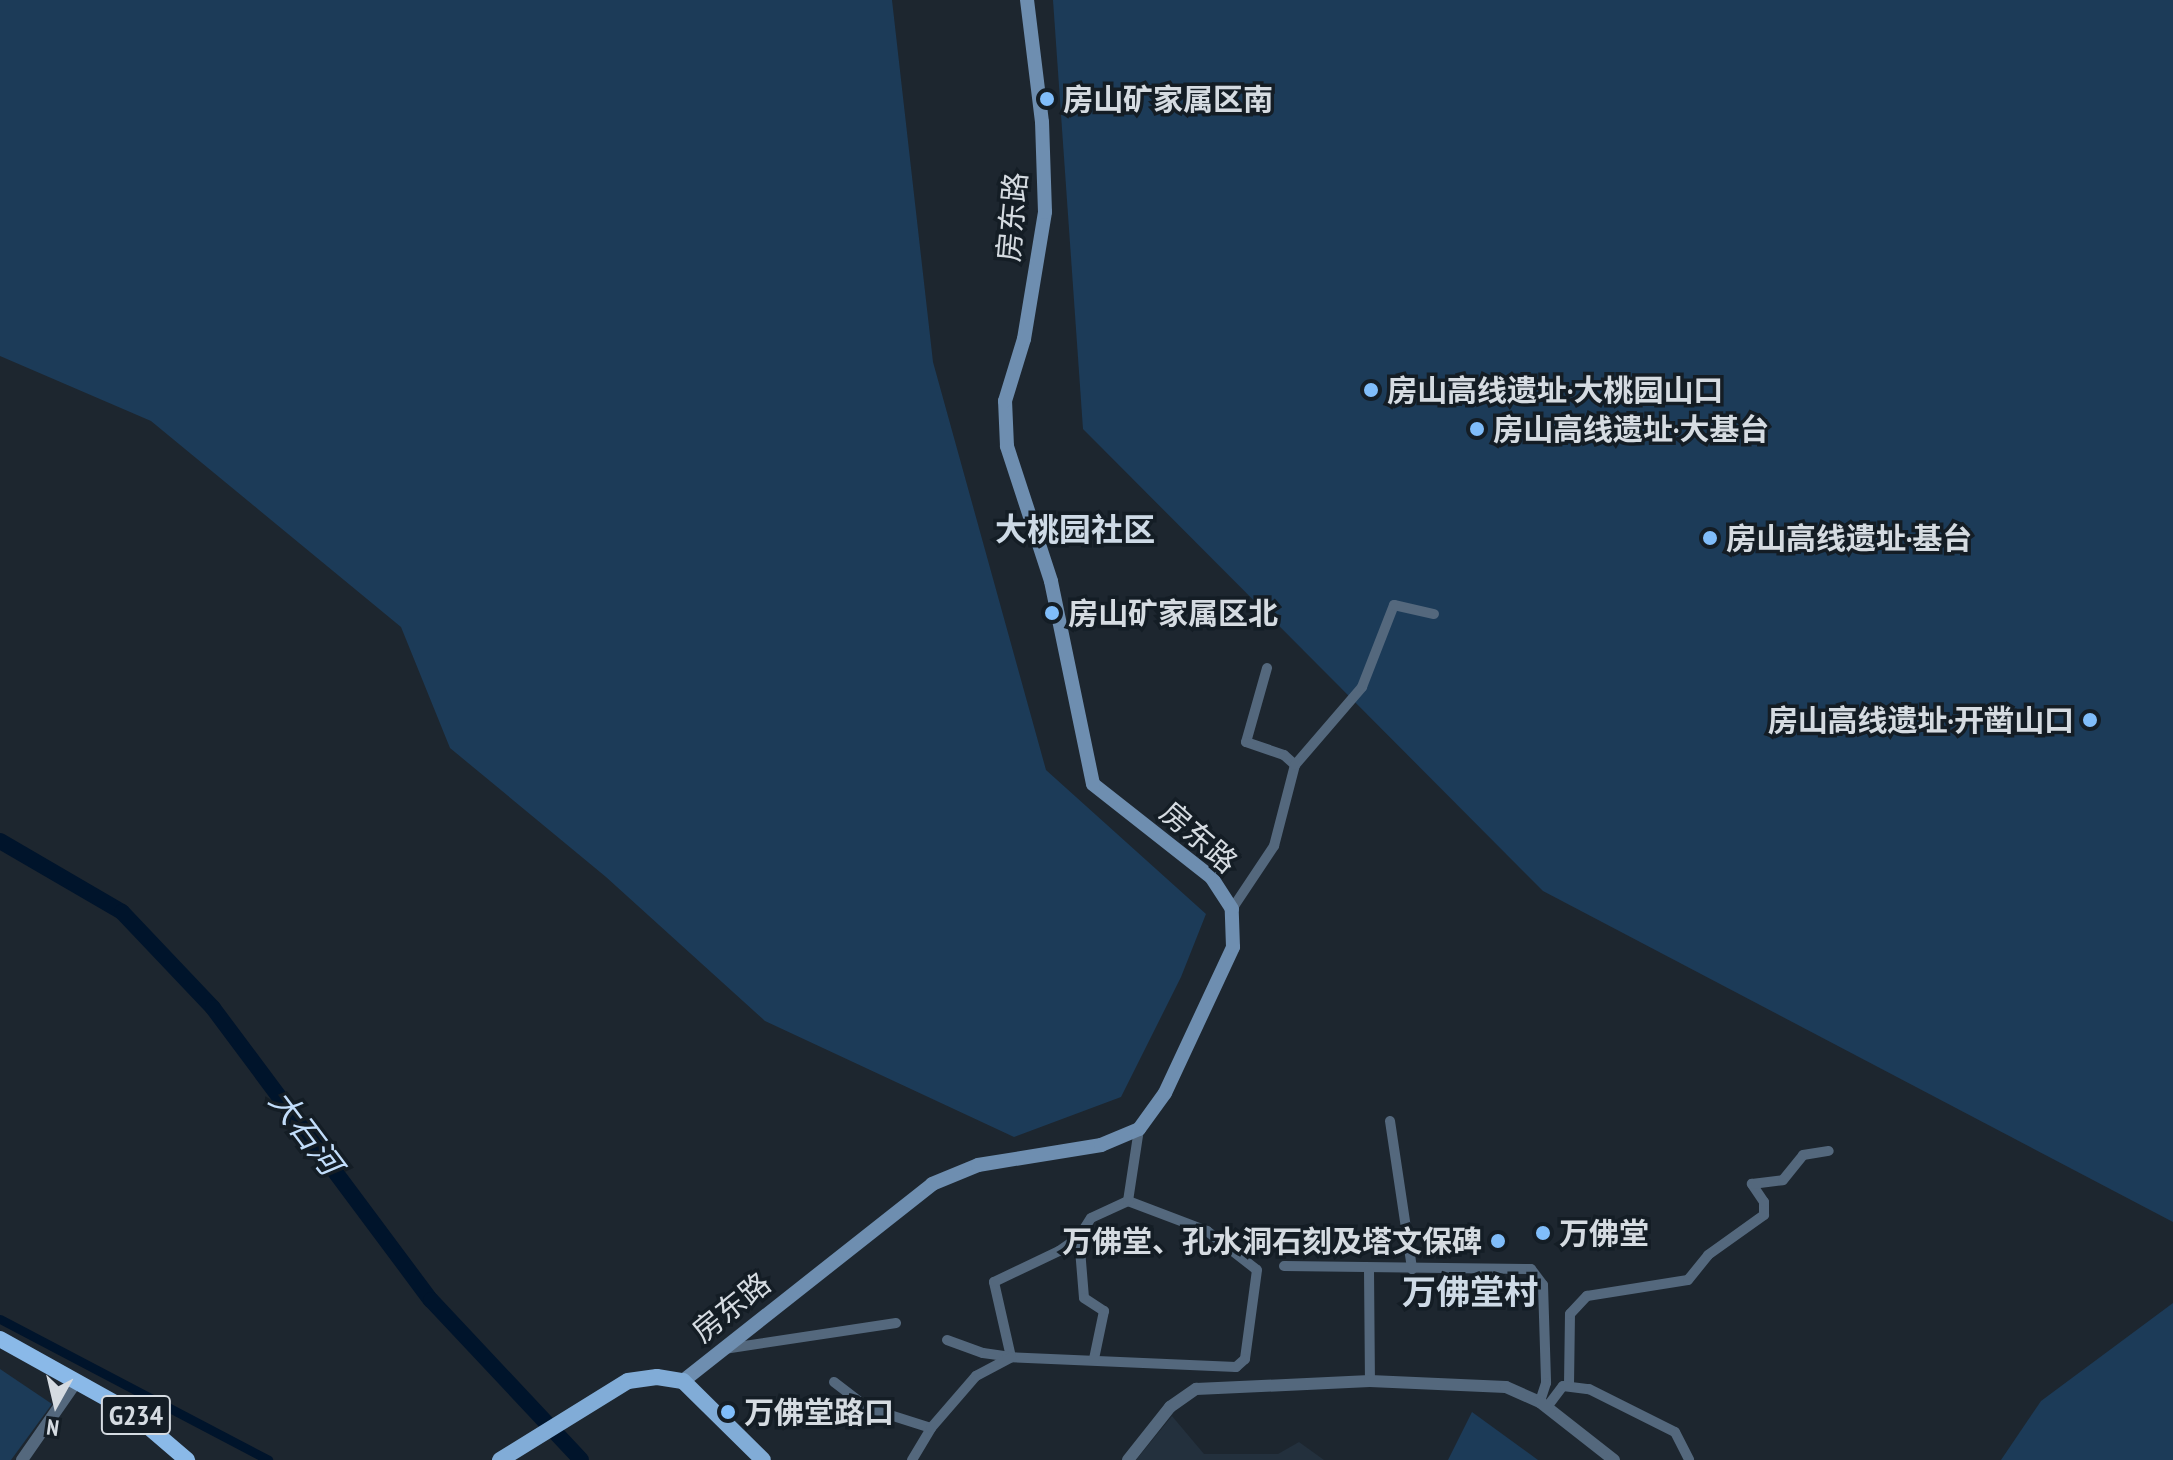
<!DOCTYPE html>
<html>
<head>
<meta charset="utf-8">
<style>
  body { margin:0 }
  #map { position:relative; width:2173px; height:1460px; overflow:hidden; background:#1d262f; font-family:"PT Sans Narrow","Noto Sans SC",sans-serif }
  div>[style] { position:absolute }
  .built>* { inset:0; background:#23303d }
  .green>* { inset:0; background:#1c3b58 }
  .canal>* { height:9px; margin:-4.5px; padding:0 4.5px; transform-origin:4.5px; border-radius:4.5px; background:#00142b }
  .river>* { height:16px; margin:-8px; padding:0 8px; transform-origin:8px; border-radius:8px; background:#00142b }
  .minor>* { height:10px; margin:-5px; padding:0 5px; transform-origin:5px; border-radius:5px; background:#54687d }
  .tertiary>* { height:12px; margin:-6px; padding:0 6px; transform-origin:6px; border-radius:6px; background:#54687d }
  .secondary>* { height:14px; margin:-7px; padding:0 7px; transform-origin:7px; border-radius:7px; background:#6e8eb0 }
  .primary>* { height:16px; margin:-8px; padding:0 8px; transform-origin:8px; border-radius:8px; background:#81acd7 }
  .trunk>* { height:16px; margin:-8px; padding:0 8px; transform-origin:8px; border-radius:8px; background:#8ab9e8 }
  .dots>* { width:22px; height:22px; translate:-50% -50%; box-sizing:border-box; border:4px solid #141d25; border-radius:50% }
  span { translate:-50% -50%; white-space:nowrap; text-align:center; line-height:1.15; -webkit-text-stroke:7px #141d25; paint-order:stroke }
  .shield-label span { padding:2px 6px; background:#141d25; border:2px solid; border-radius:6px; -webkit-text-stroke-width:0 }
  .shield-label { font-size:28px; color:#d5dbe1; font-weight:700 }
  .poi-label { font-size:30px; color:#d5dbe1; font-weight:700 }
  .left { translate:0 -50%; text-align:left }
  .right { translate:-100% -50%; text-align:right }
  .street-label { font-size:30px; color:#d5dbe1 }
  .neighbourhood-label { font-size:32px; color:#cedae6; font-weight:700 }
  .water-label { font-size:32px; color:#c2ddfa; font-style:italic }
  .quarter-label { font-size:34px; color:#cedae6; font-weight:700 }
  .north { position:absolute; left:16px; top:1364px; width:80px; height:80px; -webkit-text-stroke:6px #141d25; paint-order:stroke; rotate:188deg; font-size:22px; font-weight:700; line-height:32px; text-align:center; color:#d5dbe1 }
  .north::after { content:''; display:block; margin:auto; width:28px; height:36px; background:#d5dbe1; clip-path:polygon(50% 0,100% 100%,50% 72%,0 100%) }
</style>
</head>
<body>
<div id="map">
  <div class="built">
    <div style="clip-path:polygon(1172px 1416px,1204px 1454px,1278px 1454px,1299px 1442px,1324px 1460px,1136px 1460px)"></div>
  </div>
  <div class="green">
    <div style="clip-path:polygon(0 0,892px 0,933px 362px,1046px 770px,1206px 914px,1181px 977px,1121px 1097px,1014px 1137px,765px 1021px,606px 877px,450px 748px,401px 627px,151px 421px,0 356px)"></div>
    <div style="clip-path:polygon(1053px 0,2173px 0,2173px 1222px,1543px 891px,1083px 429px)"></div>
    <div style="clip-path:polygon(2173px 1303px,2173px 1460px,2001px 1460px,2041px 1401px)"></div>
    <div style="clip-path:polygon(0 1369px,52px 1404px,11px 1460px,0 1460px)"></div>
    <div style="clip-path:polygon(1472px 1412px,1538px 1460px,1448px 1460px)"></div>
  </div>
  <div class="canal">
    <div style="left:0;top:1319px;width:303px;rotate:27.7deg"></div>
  </div>
  <div class="river">
    <div style="left:0;top:841px;width:141px;rotate:30.2deg"></div>
    <div style="left:122px;top:912px;width:132px;rotate:46.5deg"></div>
    <div style="left:213px;top:1008px;width:364px;rotate:53.3deg"></div>
    <div style="left:431px;top:1300px;width:219px;rotate:46.8deg"></div>
  </div>
  <div class="minor">
    <div style="left:1267px;top:668px;width:77px;rotate:105.8deg"></div>
    <div style="left:1246px;top:742px;width:40px;rotate:18.9deg"></div>
    <div style="left:1284px;top:755px;width:15px;rotate:42deg"></div>
    <div style="left:1232px;top:909px;width:76px;rotate:-56.3deg"></div>
    <div style="left:1274px;top:846px;width:84px;rotate:-75.5deg"></div>
    <div style="left:1295px;top:765px;width:103px;rotate:-49.3deg"></div>
    <div style="left:1362px;top:687px;width:88px;rotate:-68.7deg"></div>
    <div style="left:1394px;top:605px;width:41px;rotate:12.7deg"></div>
    <div style="left:1390px;top:1121px;width:150px;rotate:81.5deg"></div>
    <div style="left:1128px;top:1201px;width:85px;rotate:20.8deg"></div>
    <div style="left:1207px;top:1231px;width:63px;rotate:38deg"></div>
    <div style="left:1257px;top:1270px;width:90px;rotate:97.7deg"></div>
    <div style="left:1245px;top:1359px;width:12px;rotate:138deg"></div>
    <div style="left:1236px;top:1367px;width:225px;rotate:-177.5deg"></div>
    <div style="left:1011px;top:1357px;width:77px;rotate:-102.8deg"></div>
    <div style="left:994px;top:1282px;width:72px;rotate:-25.5deg"></div>
    <div style="left:1059px;top:1251px;width:24px;rotate:-35deg"></div>
    <div style="left:1079px;top:1237px;width:22px;rotate:-58deg"></div>
    <div style="left:1091px;top:1218px;width:41px;rotate:-24.7deg"></div>
    <div style="left:1128px;top:1201px;width:73px;rotate:-81.3deg"></div>
    <div style="left:1079px;top:1237px;width:61px;rotate:85.3deg"></div>
    <div style="left:1084px;top:1298px;width:24px;rotate:33deg"></div>
    <div style="left:1104px;top:1311px;width:49px;rotate:101.8deg"></div>
    <div style="left:1284px;top:1266px;width:247px;rotate:0.7deg"></div>
    <div style="left:1531px;top:1269px;width:20px;rotate:53deg"></div>
    <div style="left:1543px;top:1285px;width:98px;rotate:88.2deg"></div>
    <div style="left:1546px;top:1383px;width:20px;rotate:108deg"></div>
    <div style="left:1369px;top:1270px;width:111px;rotate:89.5deg"></div>
    <div style="left:947px;top:1340px;width:38px;rotate:20deg"></div>
    <div style="left:983px;top:1353px;width:28px;rotate:8deg"></div>
    <div style="left:724px;top:1349px;width:174px;rotate:-8.6deg"></div>
    <div style="left:834px;top:1382px;width:43px;rotate:37.4deg"></div>
    <div style="left:868px;top:1408px;width:66px;rotate:17.6deg"></div>
    <div style="left:1569px;top:1385px;width:71px;rotate:-89.2deg"></div>
    <div style="left:1570px;top:1314px;width:25px;rotate:-47deg"></div>
    <div style="left:1587px;top:1296px;width:102px;rotate:-9deg"></div>
    <div style="left:1688px;top:1280px;width:32px;rotate:-51deg"></div>
    <div style="left:1708px;top:1255px;width:69px;rotate:-35.5deg"></div>
    <div style="left:1764px;top:1215px;width:13px;rotate:-90deg"></div>
    <div style="left:1764px;top:1202px;width:22px;rotate:-124deg"></div>
    <div style="left:1752px;top:1184px;width:31px;rotate:-7deg"></div>
    <div style="left:1783px;top:1180px;width:32px;rotate:-51deg"></div>
    <div style="left:1803px;top:1155px;width:26px;rotate:-9deg"></div>
    <div style="left:1547px;top:1407px;width:26px;rotate:-53deg"></div>
    <div style="left:1563px;top:1386px;width:26px;rotate:7deg"></div>
    <div style="left:1589px;top:1389px;width:96px;rotate:26.6deg"></div>
    <div style="left:1675px;top:1432px;width:31px;rotate:63deg"></div>
    <div style="left:912px;top:1460px;width:37px;rotate:-59deg"></div>
    <div style="left:931px;top:1428px;width:69px;rotate:-49.1deg"></div>
    <div style="left:976px;top:1376px;width:40px;rotate:-28deg"></div>
  </div>
  <div class="tertiary">
    <div style="left:22px;top:1460px;width:96px;rotate:-55.2deg"></div>
    <div style="left:1128px;top:1460px;width:68px;rotate:-51.6deg"></div>
    <div style="left:1170px;top:1407px;width:32px;rotate:-35deg"></div>
    <div style="left:1196px;top:1389px;width:174px;rotate:-2.6deg"></div>
    <div style="left:1370px;top:1381px;width:136px;rotate:2.5deg"></div>
    <div style="left:1506px;top:1387px;width:37px;rotate:24deg"></div>
    <div style="left:1540px;top:1402px;width:94px;rotate:38.1deg"></div>
  </div>
  <div class="secondary">
    <div style="left:683px;top:1381px;width:318px;rotate:-38.3deg"></div>
    <div style="left:932px;top:1184px;width:50px;rotate:-22.4deg"></div>
    <div style="left:978px;top:1165px;width:125px;rotate:-9.2deg"></div>
    <div style="left:1101px;top:1145px;width:41px;rotate:-22.8deg"></div>
    <div style="left:1139px;top:1129px;width:44px;rotate:-54.2deg"></div>
    <div style="left:1165px;top:1093px;width:161px;rotate:-65deg"></div>
    <div style="left:1233px;top:947px;width:38px;rotate:-92deg"></div>
    <div style="left:1232px;top:909px;width:38px;rotate:-123deg"></div>
    <div style="left:1211px;top:877px;width:150px;rotate:-141.8deg"></div>
    <div style="left:1093px;top:784px;width:207px;rotate:-101.7deg"></div>
    <div style="left:1051px;top:581px;width:142px;rotate:-108.1deg"></div>
    <div style="left:1007px;top:446px;width:45px;rotate:-92.5deg"></div>
    <div style="left:1005px;top:401px;width:65px;rotate:-73deg"></div>
    <div style="left:1024px;top:339px;width:129px;rotate:-80.6deg"></div>
    <div style="left:1045px;top:212px;width:90px;rotate:-91.9deg"></div>
    <div style="left:1042px;top:122px;width:123px;rotate:-97deg"></div>
  </div>
  <div class="primary">
    <div style="left:500px;top:1460px;width:150px;rotate:-31.7deg"></div>
    <div style="left:628px;top:1381px;width:29px;rotate:-8deg"></div>
    <div style="left:657px;top:1377px;width:26px;rotate:9deg"></div>
    <div style="left:683px;top:1381px;width:112px;rotate:44.6deg"></div>
  </div>
  <div class="trunk">
    <div style="left:0;top:1339px;width:150px;rotate:29.1deg"></div>
    <div style="left:131px;top:1412px;width:74px;rotate:40.6deg"></div>
  </div>
  <div class="dots">
    <div style="left:1047px;top:99px;background:#80bdfa"></div>
    <div style="left:1371px;top:390px;background:#80bdfa"></div>
    <div style="left:1477px;top:429px;background:#80bdfa"></div>
    <div style="left:1710px;top:538px;background:#80bdfa"></div>
    <div style="left:1052px;top:613px;background:#80bdfa"></div>
    <div style="left:2090px;top:720px;background:#80bdfa"></div>
    <div style="left:1543px;top:1233px;background:#80bdfa"></div>
    <div style="left:1498px;top:1241px;background:#80bdfa"></div>
    <div style="left:728px;top:1412px;background:#80bdfa"></div>
  </div>
  <div class="shield-label">
    <span style="left:136px;top:1415px">G234</span>
  </div>
  <div class="poi-label">
    <span class="left" style="left:1063px;top:99px">房山矿家属区南</span>
    <span class="left" style="left:1387px;top:390px">房山高线遗址·大桃园山口</span>
    <span class="left" style="left:1493px;top:429px">房山高线遗址·大基台</span>
    <span class="left" style="left:1726px;top:538px">房山高线遗址·基台</span>
    <span class="left" style="left:1068px;top:613px">房山矿家属区北</span>
    <span class="right" style="left:2074px;top:720px">房山高线遗址·开凿山口</span>
    <span class="left" style="left:1559px;top:1233px">万佛堂</span>
    <span class="right" style="left:1482px;top:1241px">万佛堂、孔水洞石刻及塔文保碑</span>
    <span class="left" style="left:744px;top:1412px">万佛堂路口</span>
  </div>
  <div class="street-label">
    <span style="left:1012px;top:217px;rotate:-85deg">房东路</span>
    <span style="left:1199px;top:837px;rotate:41deg">房东路</span>
    <span style="left:731px;top:1307px;rotate:-39deg">房东路</span>
  </div>
  <div class="neighbourhood-label">
    <span style="left:1075px;top:529px">大桃园社区</span>
  </div>
  <div class="water-label">
    <span style="left:306px;top:1132px;rotate:53deg">大石河</span>
  </div>
  <div class="quarter-label">
    <span style="left:1470px;top:1292px">万佛堂村</span>
  </div>
  <div class="north">N</div>
</div>
</body>
</html>
